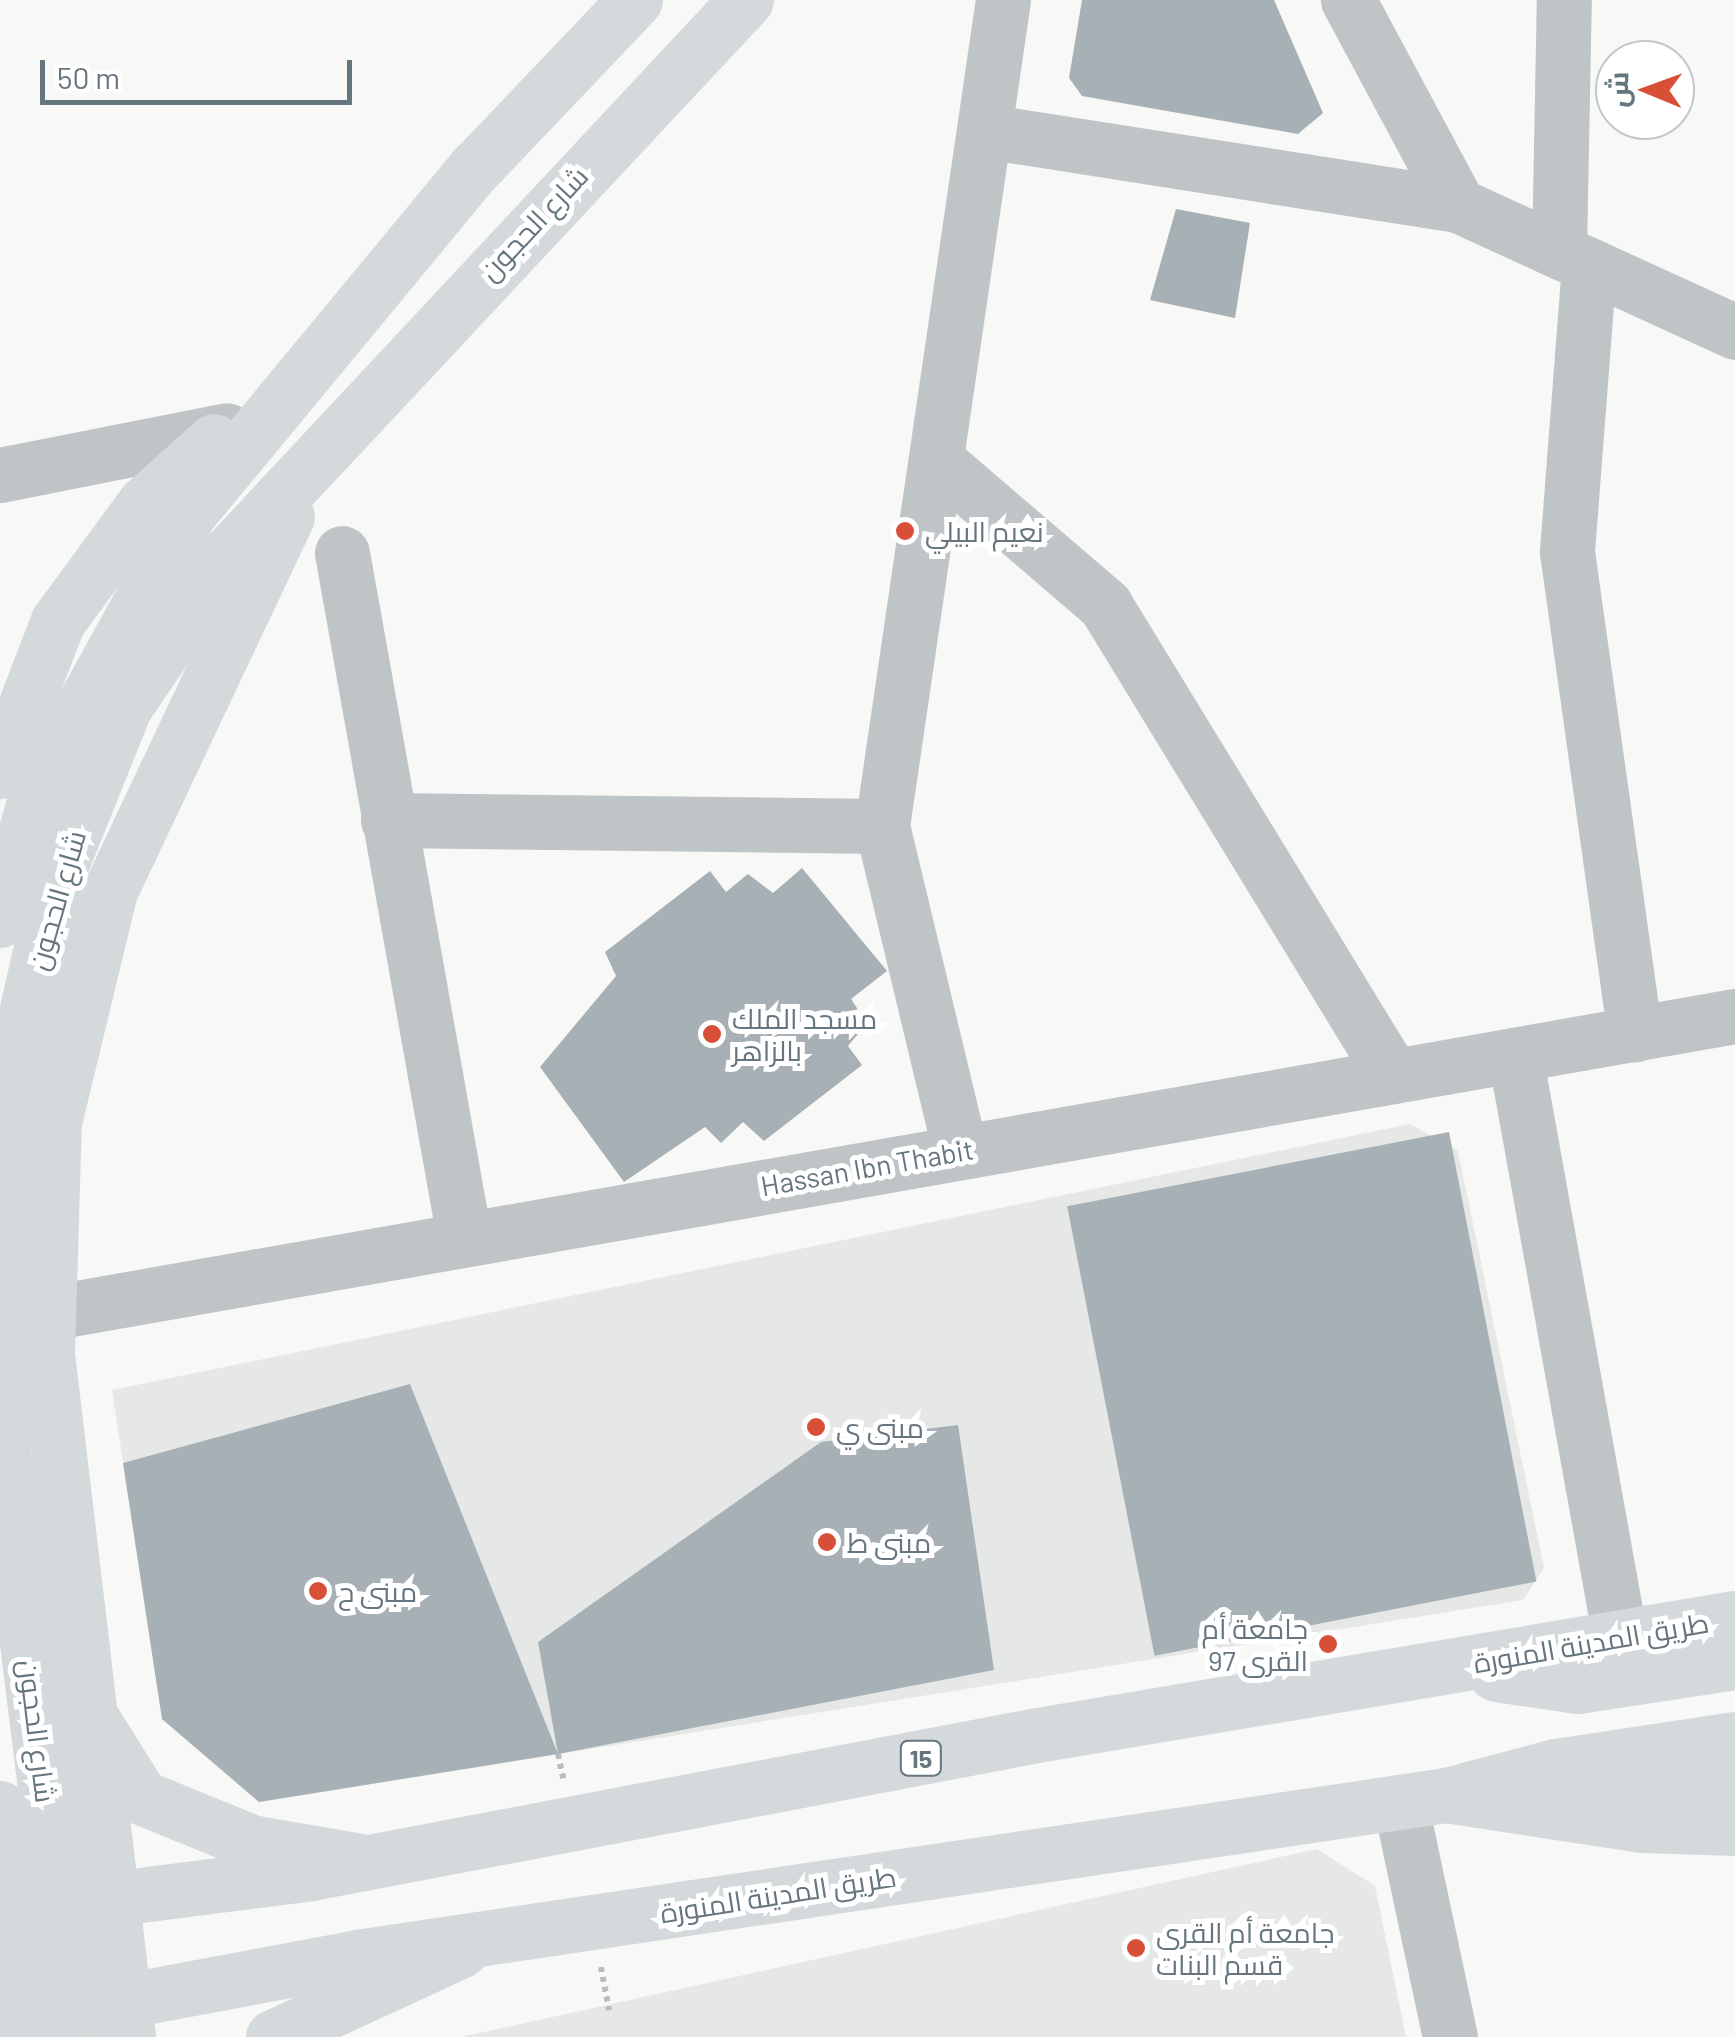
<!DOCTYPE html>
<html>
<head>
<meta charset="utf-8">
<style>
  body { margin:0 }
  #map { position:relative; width:1735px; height:2037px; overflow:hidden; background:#f8f8f6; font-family:Barlow,Cairo,sans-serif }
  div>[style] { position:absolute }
  .built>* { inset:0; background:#e6e8e7 }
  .building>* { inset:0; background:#a7b0b5; transform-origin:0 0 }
  .path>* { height:6px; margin-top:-3px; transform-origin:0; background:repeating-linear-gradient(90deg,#babdbf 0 5px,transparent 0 10px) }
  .minor>* { height:55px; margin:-27.5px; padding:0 27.5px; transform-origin:27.5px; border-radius:27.5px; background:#bfc4c7 }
  .major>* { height:55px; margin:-27.5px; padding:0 27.5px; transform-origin:27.5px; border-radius:27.5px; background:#d4d9db }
  .highway>* { height:55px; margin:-27.5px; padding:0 27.5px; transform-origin:27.5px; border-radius:27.5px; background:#d4d9db }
  .dots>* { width:28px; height:28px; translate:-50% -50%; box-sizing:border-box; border:5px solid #fff; border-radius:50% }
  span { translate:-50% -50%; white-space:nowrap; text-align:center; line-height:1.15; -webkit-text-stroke:10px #fff; paint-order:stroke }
  .shield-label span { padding:2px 8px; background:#fff; border:2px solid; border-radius:8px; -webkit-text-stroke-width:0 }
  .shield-label { font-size:25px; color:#65767f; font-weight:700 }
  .street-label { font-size:28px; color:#65767f }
  .poi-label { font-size:28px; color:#65767f }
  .left { translate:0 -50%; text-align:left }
  .right { translate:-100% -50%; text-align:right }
  .north { position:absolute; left:1595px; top:40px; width:100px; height:100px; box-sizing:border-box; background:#fff; border:2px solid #c1c8cc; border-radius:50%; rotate:271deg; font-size:28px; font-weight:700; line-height:40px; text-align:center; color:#65767f }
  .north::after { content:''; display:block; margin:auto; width:35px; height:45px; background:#d84f37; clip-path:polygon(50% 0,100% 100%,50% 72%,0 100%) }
  .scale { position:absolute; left:40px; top:60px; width:312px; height:45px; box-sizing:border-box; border:5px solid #65767f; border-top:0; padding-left:12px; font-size:30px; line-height:35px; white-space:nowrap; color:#65767f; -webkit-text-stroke:8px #fff; paint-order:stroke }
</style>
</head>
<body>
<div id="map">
  <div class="built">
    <div style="clip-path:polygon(1410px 1124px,1458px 1151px,1544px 1568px,1523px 1600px,259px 1802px,162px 1719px,112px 1390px)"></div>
    <div style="clip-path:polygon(1317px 1849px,1375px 1886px,1406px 2037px,461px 2037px)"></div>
  </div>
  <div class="building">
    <div style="clip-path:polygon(1082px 0,1274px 0,1323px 113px,1298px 134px,1082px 96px,1069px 78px)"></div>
    <div style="clip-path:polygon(1176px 209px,1250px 223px,1235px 318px,1150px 300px)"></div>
    <div style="clip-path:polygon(802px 868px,887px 971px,851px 999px,867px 1023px,848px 1046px,862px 1065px,764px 1141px,743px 1122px,721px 1143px,705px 1127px,624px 1182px,540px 1067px,616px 976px,605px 952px,710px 871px,726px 892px,748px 874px,773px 893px)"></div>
    <div style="left:1449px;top:1132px;width:458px;height:389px;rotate:79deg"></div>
    <div style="clip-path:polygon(410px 1384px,558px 1754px,538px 1642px,821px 1442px,958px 1425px,994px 1670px,558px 1754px,259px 1802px,162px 1719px,123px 1463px)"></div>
  </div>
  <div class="path">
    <div style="left:558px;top:1754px;width:25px;rotate:78deg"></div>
    <div style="left:601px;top:1967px;width:44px;rotate:79.5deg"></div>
  </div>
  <div class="minor">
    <div style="left:1348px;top:0;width:233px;rotate:61.8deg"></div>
    <div style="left:985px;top:131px;width:479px;rotate:8.9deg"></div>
    <div style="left:1458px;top:205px;width:305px;rotate:24.6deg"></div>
    <div style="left:1559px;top:251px;width:251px;rotate:-88.9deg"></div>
    <div style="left:1589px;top:265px;width:288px;rotate:94.4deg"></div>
    <div style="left:1567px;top:552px;width:487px;rotate:82deg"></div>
    <div style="left:936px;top:460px;width:223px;rotate:40.6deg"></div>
    <div style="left:1105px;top:605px;width:552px;rotate:58.56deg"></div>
    <div style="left:0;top:475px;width:231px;rotate:-11.2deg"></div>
    <div style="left:342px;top:553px;width:695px;rotate:79.89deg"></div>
    <div style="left:388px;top:820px;width:494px;rotate:0.7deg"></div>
    <div style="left:882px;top:826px;width:334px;rotate:76.5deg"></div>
    <div style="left:882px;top:826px;width:835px;rotate:-81.67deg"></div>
    <div style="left:1515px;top:1055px;width:592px;rotate:79.79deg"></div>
    <div style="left:3px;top:1321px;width:1759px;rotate:-9.99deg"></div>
    <div style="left:1400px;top:1802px;width:240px;rotate:78deg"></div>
  </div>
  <div class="major">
    <div style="left:0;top:771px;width:161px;rotate:-68.9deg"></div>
    <div style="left:58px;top:621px;width:145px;rotate:-53.7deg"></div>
    <div style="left:144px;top:504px;width:94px;rotate:-42deg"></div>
    <div style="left:0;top:920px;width:137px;rotate:-73.9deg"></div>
    <div style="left:38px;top:788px;width:315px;rotate:-61.2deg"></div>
    <div style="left:190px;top:512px;width:447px;rotate:-50.4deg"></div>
    <div style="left:475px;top:168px;width:232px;rotate:-46.4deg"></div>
    <div style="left:91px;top:1717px;width:94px;rotate:58deg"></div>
    <div style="left:141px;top:1797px;width:119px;rotate:22.2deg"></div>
    <div style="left:251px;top:1842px;width:112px;rotate:9.8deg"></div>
    <div style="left:1446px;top:1795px;width:199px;rotate:8.7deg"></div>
    <div style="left:1643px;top:1825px;width:92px;rotate:1.9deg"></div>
    <div style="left:0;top:1808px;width:231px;rotate:82.5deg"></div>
    <div style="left:76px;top:2037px;width:592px;rotate:-97.09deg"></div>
    <div style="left:3px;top:1450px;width:332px;rotate:-90.2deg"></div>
    <div style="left:2px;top:1118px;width:254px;rotate:-77.1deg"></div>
    <div style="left:59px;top:870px;width:175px;rotate:-68.1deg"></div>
    <div style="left:124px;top:708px;width:187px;rotate:-55.9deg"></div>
    <div style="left:229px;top:553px;width:757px;rotate:-46.93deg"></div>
    <div style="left:128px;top:2037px;width:688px;rotate:-96.76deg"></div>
    <div style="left:47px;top:1354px;width:232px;rotate:-88.3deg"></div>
    <div style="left:54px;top:1122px;width:238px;rotate:-76.4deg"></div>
    <div style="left:110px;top:891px;width:414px;rotate:-64.7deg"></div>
    <div style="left:273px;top:2037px;width:207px;rotate:-24.8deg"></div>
  </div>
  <div class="highway">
    <div style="left:1496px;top:1674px;width:82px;rotate:8.4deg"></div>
    <div style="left:1577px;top:1686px;width:160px;rotate:-8.6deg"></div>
    <div style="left:1597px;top:1777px;width:45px;rotate:15.6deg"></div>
    <div style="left:1640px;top:1789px;width:95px;rotate:-1.2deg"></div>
    <div style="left:0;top:1913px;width:314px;rotate:-7.3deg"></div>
    <div style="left:311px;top:1873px;width:739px;rotate:-10.76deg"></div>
    <div style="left:1037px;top:1735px;width:708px;rotate:-9.52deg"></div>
    <div style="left:0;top:2024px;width:363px;rotate:-10.6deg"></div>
    <div style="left:357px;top:1957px;width:1101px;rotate:-8.46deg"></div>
    <div style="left:1446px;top:1795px;width:114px;rotate:-14.8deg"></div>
    <div style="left:1556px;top:1766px;width:181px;rotate:-8.6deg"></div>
  </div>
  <div class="dots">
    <div style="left:905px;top:531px;background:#d84f37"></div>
    <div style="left:712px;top:1034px;background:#d84f37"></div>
    <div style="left:816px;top:1427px;background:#d84f37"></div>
    <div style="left:827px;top:1542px;background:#d84f37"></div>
    <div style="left:318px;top:1591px;background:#d84f37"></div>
    <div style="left:1328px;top:1644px;background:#d84f37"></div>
    <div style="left:1136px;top:1948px;background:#d84f37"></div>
  </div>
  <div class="shield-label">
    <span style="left:921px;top:1758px">15</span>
  </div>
  <div class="street-label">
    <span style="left:533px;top:223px;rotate:-47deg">شارع الحجون</span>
    <span style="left:56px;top:900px;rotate:-74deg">شارع الحجون</span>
    <span style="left:867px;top:1167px;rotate:-10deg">Hassan Ibn Thabit</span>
    <span style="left:1591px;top:1642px;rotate:-10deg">طريق المدينة المنورة</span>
    <span style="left:38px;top:1731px;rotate:83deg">شارع الحجون</span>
    <span style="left:778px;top:1894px;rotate:-9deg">طريق المدينة المنورة</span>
  </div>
  <div class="poi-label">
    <span class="left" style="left:925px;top:531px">نعيم البيلي</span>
    <span class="left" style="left:732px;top:1034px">مسجد الملك<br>بالزاهر</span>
    <span class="left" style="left:836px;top:1427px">مبنى ي</span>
    <span class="left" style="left:847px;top:1542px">مبنى ط</span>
    <span class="left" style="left:338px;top:1591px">مبنى ح</span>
    <span class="right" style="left:1308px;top:1644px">جامعة أم<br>القرى 97</span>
    <span class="left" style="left:1156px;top:1948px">جامعة أم القرى<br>قسم البنات</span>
  </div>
  <div class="north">ش</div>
  <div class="scale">50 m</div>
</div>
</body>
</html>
